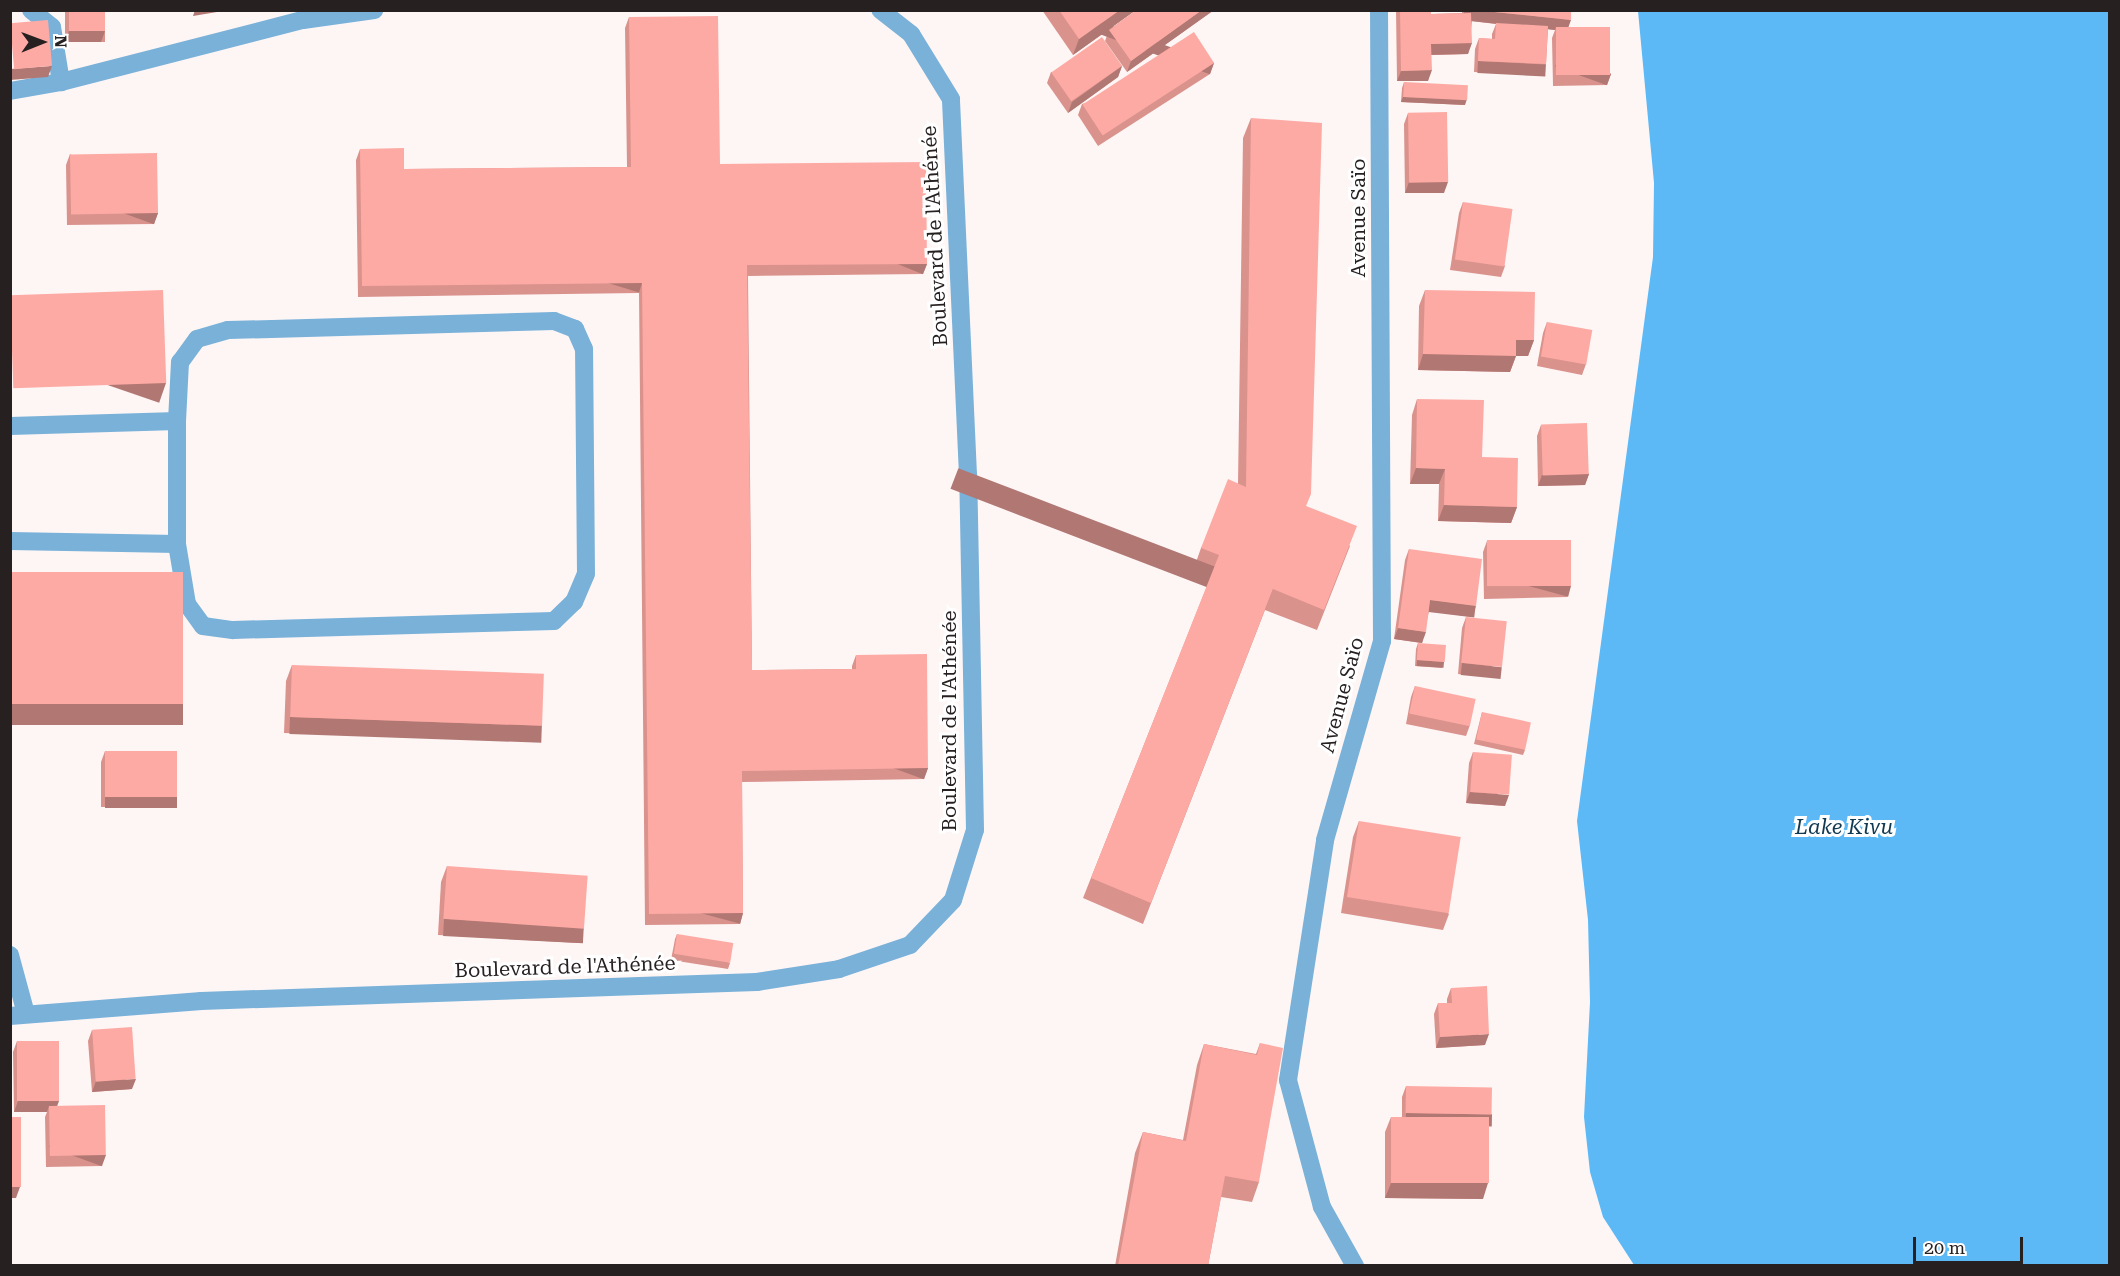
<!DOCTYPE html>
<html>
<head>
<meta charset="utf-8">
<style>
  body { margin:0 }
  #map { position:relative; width:2120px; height:1276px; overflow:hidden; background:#fef6f5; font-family:"Roboto Serif",serif }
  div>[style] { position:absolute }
  .water>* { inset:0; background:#5db9f6 }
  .minor>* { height:18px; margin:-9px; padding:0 9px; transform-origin:9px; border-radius:9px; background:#79b1d9 }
  .wall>* { inset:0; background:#da928d; transform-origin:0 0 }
  .shaded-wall>* { inset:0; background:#b17773; transform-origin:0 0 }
  .building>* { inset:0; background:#fdaaa4; transform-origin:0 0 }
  span { translate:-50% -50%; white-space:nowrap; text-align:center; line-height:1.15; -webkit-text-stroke:6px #fff; paint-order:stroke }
  .street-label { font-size:20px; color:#272020 }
  .water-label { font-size:21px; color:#123952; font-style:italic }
  .frame { position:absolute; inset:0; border:12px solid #272020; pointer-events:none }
  .north { position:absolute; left:12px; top:12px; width:60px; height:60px; -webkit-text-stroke:4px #fff; paint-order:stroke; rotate:89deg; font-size:16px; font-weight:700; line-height:24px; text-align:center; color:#272020 }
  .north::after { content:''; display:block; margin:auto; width:21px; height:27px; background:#272020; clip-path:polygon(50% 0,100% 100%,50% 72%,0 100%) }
  .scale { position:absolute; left:1913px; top:1237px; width:110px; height:27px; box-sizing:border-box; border:3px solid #272020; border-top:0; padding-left:8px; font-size:18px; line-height:21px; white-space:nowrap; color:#272020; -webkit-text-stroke:4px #fff; paint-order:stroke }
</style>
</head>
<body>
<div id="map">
  <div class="water">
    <div style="clip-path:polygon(1638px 11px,2109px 11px,2109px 1265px,1634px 1265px,1603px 1217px,1590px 1172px,1584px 1117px,1590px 1002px,1588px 920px,1577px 821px,1653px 257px,1654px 183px)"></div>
  </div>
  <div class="minor">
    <div style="left:31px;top:10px;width:27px;rotate:39deg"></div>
    <div style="left:52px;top:27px;width:56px;rotate:80.7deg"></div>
    <div style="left:10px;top:91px;width:52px;rotate:-10deg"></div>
    <div style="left:61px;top:82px;width:250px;rotate:-14.4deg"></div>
    <div style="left:303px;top:20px;width:72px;rotate:-8deg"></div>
    <div style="left:10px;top:426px;width:167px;rotate:-1.7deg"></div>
    <div style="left:177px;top:421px;width:123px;rotate:90deg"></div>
    <div style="left:177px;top:544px;width:61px;rotate:80.5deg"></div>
    <div style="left:187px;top:604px;width:27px;rotate:54deg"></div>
    <div style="left:203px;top:626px;width:30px;rotate:8deg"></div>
    <div style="left:233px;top:630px;width:321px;rotate:-1.6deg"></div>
    <div style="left:554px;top:621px;width:28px;rotate:-44deg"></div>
    <div style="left:574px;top:602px;width:30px;rotate:-67deg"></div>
    <div style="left:586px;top:574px;width:225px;rotate:-90.5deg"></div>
    <div style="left:584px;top:349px;width:22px;rotate:-114deg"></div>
    <div style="left:575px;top:329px;width:22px;rotate:-159deg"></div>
    <div style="left:554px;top:321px;width:326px;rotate:178.4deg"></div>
    <div style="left:228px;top:330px;width:32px;rotate:164deg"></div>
    <div style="left:197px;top:339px;width:29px;rotate:126deg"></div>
    <div style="left:180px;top:362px;width:59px;rotate:92.9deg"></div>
    <div style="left:10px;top:541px;width:167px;rotate:1deg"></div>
    <div style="left:10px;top:955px;width:61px;rotate:74.8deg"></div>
    <div style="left:10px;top:1016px;width:192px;rotate:-4.5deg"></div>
    <div style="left:201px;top:1001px;width:556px;rotate:-1.96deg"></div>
    <div style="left:757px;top:982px;width:83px;rotate:-9deg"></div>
    <div style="left:839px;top:969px;width:75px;rotate:-18.7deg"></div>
    <div style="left:910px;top:945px;width:62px;rotate:-46.3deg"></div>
    <div style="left:953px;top:900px;width:73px;rotate:-72.6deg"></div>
    <div style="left:975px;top:830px;width:355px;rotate:-91.1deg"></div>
    <div style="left:968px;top:475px;width:376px;rotate:-92.6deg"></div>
    <div style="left:951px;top:99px;width:76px;rotate:-121.6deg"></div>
    <div style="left:911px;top:34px;width:39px;rotate:-142deg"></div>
    <div style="left:1355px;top:1266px;width:68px;rotate:-119.2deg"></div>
    <div style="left:1322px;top:1207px;width:131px;rotate:-105deg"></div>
    <div style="left:1288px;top:1080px;width:243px;rotate:-81.2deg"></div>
    <div style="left:1325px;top:840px;width:207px;rotate:-74deg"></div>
    <div style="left:1382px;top:641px;width:631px;rotate:-90.27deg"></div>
  </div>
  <div class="wall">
    <div style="left:65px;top:10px;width:40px;height:32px"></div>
    <div style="clip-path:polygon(1042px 10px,1136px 10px,1073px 55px)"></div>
    <div style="clip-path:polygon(1137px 10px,1214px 10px,1127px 72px,1105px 41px,1109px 30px)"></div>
    <div style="clip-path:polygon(1396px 10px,1431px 10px,1431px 14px,1462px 13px,1462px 10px,1571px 10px,1568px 27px,1611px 74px,1607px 85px,1553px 86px,1552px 38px,1555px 30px,1548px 29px,1546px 64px,1542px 75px,1474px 72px,1475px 49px,1479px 38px,1492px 39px,1492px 34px,1496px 24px,1472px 21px,1468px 54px,1431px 55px,1428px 81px,1397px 81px)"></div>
    <div style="clip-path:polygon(629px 17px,720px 164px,927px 264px,923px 274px,748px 276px,752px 670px,852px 669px,852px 666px,856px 655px,928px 768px,924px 779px,742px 782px,743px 913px,740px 924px,645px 925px,639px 293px,358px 297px,356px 160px,360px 149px,404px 169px,627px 167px,625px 28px)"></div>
    <div style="clip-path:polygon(1214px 63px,1210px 74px,1098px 146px,1078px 115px,1082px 104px)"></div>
    <div style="clip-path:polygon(1122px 66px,1118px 77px,1068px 113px,1047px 83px,1051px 72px)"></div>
    <div style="clip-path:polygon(1404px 82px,1465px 105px,1401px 102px,1402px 88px)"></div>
    <div style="clip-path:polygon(1408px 113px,1444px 193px,1405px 193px,1404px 124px)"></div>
    <div style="clip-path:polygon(1251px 118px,1306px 506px,1350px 546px,1317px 630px,1265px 610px,1143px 924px,1083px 898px,1211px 576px,1194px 568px,1201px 548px,1238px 484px,1243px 138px)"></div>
    <div style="clip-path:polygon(70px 154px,158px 213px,154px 224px,67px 225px,66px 165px)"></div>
    <div style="clip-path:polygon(1463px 202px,1505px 266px,1501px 277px,1450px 270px,1459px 213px)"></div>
    <div style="clip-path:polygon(1425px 290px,1534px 340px,1528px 356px,1516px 356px,1510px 372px,1418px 370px,1419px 306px)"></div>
    <div style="clip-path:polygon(1547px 322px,1586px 364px,1582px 375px,1537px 366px,1543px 333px)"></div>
    <div style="clip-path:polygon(1417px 399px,1517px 507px,1511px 523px,1438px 521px,1439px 484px,1410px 484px,1412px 415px)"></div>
    <div style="clip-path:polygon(1541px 425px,1589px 474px,1585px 485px,1538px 486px,1537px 436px)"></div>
    <div style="clip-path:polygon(1487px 541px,1568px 597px,1484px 599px,1483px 552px)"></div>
    <div style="clip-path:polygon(1409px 549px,1476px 606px,1472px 617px,1429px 611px,1422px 643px,1394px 639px,1405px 560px)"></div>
    <div style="clip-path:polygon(1466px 617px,1498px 678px,1458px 674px,1462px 628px)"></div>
    <div style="clip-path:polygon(1418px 643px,1444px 662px,1442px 668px,1415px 666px,1416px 649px)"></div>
    <div style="clip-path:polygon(292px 665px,542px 725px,536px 741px,284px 733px,286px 681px)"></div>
    <div style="clip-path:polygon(1415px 686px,1470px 725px,1466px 736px,1406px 724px,1411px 697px)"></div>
    <div style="clip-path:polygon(1482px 712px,1525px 750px,1523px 755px,1474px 744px)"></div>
    <div style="clip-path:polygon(105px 751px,177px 797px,173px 807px,101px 807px,101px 762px)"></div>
    <div style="clip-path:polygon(1473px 752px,1505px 806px,1466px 803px,1469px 763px)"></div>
    <div style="clip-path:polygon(1359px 821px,1449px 914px,1443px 930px,1341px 913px,1353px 837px)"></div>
    <div style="clip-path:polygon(447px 866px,584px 927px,579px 943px,438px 935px,441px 882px)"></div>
    <div style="clip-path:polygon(677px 934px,730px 963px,728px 969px,671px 960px,675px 939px)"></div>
    <div style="clip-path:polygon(1451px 988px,1485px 1045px,1436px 1048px,1434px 1014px,1438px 1003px,1447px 1003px,1447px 999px)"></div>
    <div style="clip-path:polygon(92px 1030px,132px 1089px,92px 1092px,88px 1041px)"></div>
    <div style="clip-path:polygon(17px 1041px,57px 1106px,102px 1166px,46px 1167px,45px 1117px,47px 1112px,14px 1112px,13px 1052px)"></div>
    <div style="clip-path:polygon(1260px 1043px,1259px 1182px,1252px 1202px,1221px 1197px,1208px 1266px,1115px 1266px,1135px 1153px,1143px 1132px,1183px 1140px,1197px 1065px,1204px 1044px,1256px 1054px)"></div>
    <div style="clip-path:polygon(1406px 1086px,1492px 1114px,1489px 1122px,1483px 1199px,1385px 1198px,1385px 1132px,1391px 1117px,1402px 1117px,1402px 1097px)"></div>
  </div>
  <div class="shaded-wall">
    <div style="clip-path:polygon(195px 10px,229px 10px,193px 16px)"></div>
    <div style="clip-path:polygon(1120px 10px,1136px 10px,1073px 55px,1079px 39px)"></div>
    <div style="clip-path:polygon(1202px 10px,1214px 10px,1127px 72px,1131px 61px)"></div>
    <div style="clip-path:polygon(1465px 10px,1475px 10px,1571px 20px,1567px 31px,1556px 27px,1555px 30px,1461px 20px)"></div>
    <div style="clip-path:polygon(69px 31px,105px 31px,101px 42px,65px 42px)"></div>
    <div style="clip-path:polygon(1472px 43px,1468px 54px,1427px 55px,1431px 44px)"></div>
    <div style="left:1478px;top:61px;width:68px;height:12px;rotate:3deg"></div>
    <div style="left:1214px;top:63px;width:12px;height:133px;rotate:110deg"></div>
    <div style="clip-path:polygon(52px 66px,48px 77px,10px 80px,10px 69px)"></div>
    <div style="clip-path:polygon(1122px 66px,1118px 77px,1068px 113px,1072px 102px)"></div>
    <div style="clip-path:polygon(1432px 70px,1428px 81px,1397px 81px,1401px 71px)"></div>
    <div style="left:1611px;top:74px;width:12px;height:55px;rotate:110deg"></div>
    <div style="clip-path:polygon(1403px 97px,1467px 99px,1465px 105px,1401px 102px)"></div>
    <div style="clip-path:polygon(1409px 182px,1448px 182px,1444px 193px,1405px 193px)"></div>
    <div style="left:158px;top:213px;width:12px;height:87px;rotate:110deg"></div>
    <div style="left:927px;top:264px;width:11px;height:180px;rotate:112deg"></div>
    <div style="left:642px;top:283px;width:10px;height:280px;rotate:107deg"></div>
    <div style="clip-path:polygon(1516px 340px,1534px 340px,1528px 356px,1516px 356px,1510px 372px,1418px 370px,1423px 354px)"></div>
    <div style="left:166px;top:383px;width:21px;height:156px;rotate:109deg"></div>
    <div style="clip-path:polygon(1416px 468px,1445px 469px,1439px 484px,1410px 484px)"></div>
    <div style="clip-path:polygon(1589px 474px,1585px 485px,1538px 486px,1542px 475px)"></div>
    <div style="clip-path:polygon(1444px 505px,1517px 507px,1511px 523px,1438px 521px)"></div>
    <div style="left:1571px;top:586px;width:11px;height:83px;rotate:105deg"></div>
    <div style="left:1273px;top:589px;width:22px;height:337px;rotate:111deg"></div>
    <div style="left:1430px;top:600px;width:46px;height:12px;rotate:7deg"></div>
    <div style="clip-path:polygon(1398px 628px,1426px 632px,1422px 643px,1394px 639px)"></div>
    <div style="left:1417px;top:660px;width:27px;height:6px;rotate:4deg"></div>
    <div style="left:1462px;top:663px;width:40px;height:12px;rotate:6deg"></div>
    <div style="left:10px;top:704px;width:173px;height:21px"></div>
    <div style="left:290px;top:717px;width:252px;height:17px;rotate:2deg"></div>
    <div style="left:928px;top:768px;width:12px;height:186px;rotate:110deg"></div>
    <div style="clip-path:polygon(1470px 792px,1509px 795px,1505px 806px,1466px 803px)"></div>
    <div style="left:105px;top:797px;width:72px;height:11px"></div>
    <div style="left:743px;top:913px;width:11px;height:94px;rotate:105deg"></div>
    <div style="left:444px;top:919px;width:140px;height:17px;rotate:3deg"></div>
    <div style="clip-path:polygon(1489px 1034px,1485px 1045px,1436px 1048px,1440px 1037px)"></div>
    <div style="clip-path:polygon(136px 1079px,132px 1089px,92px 1092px,96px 1081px)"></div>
    <div style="clip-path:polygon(18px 1101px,59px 1101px,55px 1112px,49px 1106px,47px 1112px,14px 1112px)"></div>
    <div style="left:1406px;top:1113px;width:86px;height:12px;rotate:1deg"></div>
    <div style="left:106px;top:1155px;width:12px;height:56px;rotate:110deg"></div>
    <div style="clip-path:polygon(1391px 1183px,1488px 1183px,1483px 1199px,1385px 1198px)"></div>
    <div style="clip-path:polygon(10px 1187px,20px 1187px,16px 1198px,10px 1198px)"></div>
  </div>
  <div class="building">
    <div style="left:69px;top:10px;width:36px;height:21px"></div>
    <div style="clip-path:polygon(1059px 10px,1120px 10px,1079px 39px)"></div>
    <div style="clip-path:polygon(1137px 10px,1202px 10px,1131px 61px,1109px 30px)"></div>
    <div style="clip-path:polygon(1400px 10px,1431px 10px,1431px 14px,1471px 13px,1472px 43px,1431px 44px,1432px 70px,1401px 71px)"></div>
    <div style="clip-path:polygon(1475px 10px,1571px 10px,1571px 20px)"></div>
    <div style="clip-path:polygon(718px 16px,720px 164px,926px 162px,927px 264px,747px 265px,752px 670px,856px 669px,856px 655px,927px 654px,928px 768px,742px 771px,743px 913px,649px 914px,642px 283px,362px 286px,360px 149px,404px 148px,404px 169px,631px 167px,629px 17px)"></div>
    <div style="left:48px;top:20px;width:46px;height:38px;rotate:85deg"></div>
    <div style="clip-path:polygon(1496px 23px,1548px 26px,1546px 64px,1478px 61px,1479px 38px,1495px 39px)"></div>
    <div style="left:1556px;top:27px;width:54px;height:48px"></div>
    <div style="left:1194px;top:32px;width:37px;height:133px;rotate:57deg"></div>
    <div style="left:1102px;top:37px;width:35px;height:62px;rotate:55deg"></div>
    <div style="left:1404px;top:82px;width:64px;height:15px;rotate:3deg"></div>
    <div style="left:1447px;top:112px;width:70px;height:39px;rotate:89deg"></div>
    <div style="clip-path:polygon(1251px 118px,1322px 123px,1311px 494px,1306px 506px,1357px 526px,1324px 610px,1273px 589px,1151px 903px,1091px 878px,1219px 555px,1201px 548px,1228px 479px,1246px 487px)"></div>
    <div style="left:157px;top:153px;width:60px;height:87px;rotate:89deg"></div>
    <div style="left:1463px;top:202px;width:50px;height:58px;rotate:8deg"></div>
    <div style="left:163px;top:290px;width:93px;height:153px;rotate:88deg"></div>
    <div style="clip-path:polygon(1425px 290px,1535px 292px,1534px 340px,1516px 340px,1516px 356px,1423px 354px)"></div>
    <div style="left:1547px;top:322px;width:46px;height:35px;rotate:10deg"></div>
    <div style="clip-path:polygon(1417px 399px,1484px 400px,1482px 457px,1518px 458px,1517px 507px,1444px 505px,1445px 469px,1416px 468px)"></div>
    <div style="left:1587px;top:423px;width:51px;height:46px;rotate:88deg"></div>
    <div style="left:1571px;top:540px;width:46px;height:84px;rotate:90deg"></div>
    <div style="clip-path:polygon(1409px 549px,1482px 559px,1476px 606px,1430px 600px,1426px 632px,1398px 628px)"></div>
    <div style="left:10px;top:572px;width:173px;height:132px"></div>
    <div style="left:1466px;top:617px;width:41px;height:46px;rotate:6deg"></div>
    <div style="left:1418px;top:643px;width:28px;height:17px;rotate:4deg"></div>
    <div style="left:292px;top:665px;width:252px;height:52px;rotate:2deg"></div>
    <div style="left:1415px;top:686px;width:62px;height:28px;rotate:12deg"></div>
    <div style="left:1482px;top:712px;width:50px;height:28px;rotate:12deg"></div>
    <div style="left:105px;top:751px;width:72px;height:46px"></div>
    <div style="left:1473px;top:752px;width:39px;height:40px;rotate:4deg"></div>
    <div style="left:1359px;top:821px;width:103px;height:77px;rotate:9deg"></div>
    <div style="left:447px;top:866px;width:141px;height:53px;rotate:4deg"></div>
    <div style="left:677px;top:934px;width:57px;height:20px;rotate:9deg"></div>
    <div style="clip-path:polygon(1487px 986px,1489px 1034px,1440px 1037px,1438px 1003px,1452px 1003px,1451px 988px)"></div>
    <div style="left:132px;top:1027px;width:52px;height:40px;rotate:86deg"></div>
    <div style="left:17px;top:1041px;width:42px;height:60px"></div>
    <div style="clip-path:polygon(1260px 1043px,1283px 1048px,1259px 1182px,1225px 1176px,1208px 1266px,1118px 1266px,1143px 1132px,1186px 1141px,1204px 1044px,1257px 1055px)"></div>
    <div style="left:1406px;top:1086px;width:86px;height:27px;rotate:1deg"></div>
    <div style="left:105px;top:1105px;width:50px;height:56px;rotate:89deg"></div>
    <div style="left:10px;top:1117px;width:11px;height:70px"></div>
    <div style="left:1391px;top:1117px;width:98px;height:66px"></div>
  </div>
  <div class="street-label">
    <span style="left:1358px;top:218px;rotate:-90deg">Avenue Saïo</span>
    <span style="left:935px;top:236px;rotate:-93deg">Boulevard de l'Athénée</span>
    <span style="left:1342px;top:695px;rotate:-75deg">Avenue Saïo</span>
    <span style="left:949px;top:721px;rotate:-90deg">Boulevard de l'Athénée</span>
    <span style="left:565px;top:967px;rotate:-2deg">Boulevard de l'Athénée</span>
  </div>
  <div class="water-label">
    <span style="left:1844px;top:827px">Lake Kivu</span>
  </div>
  <div class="frame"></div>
  <div class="north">N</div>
  <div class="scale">20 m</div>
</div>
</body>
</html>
